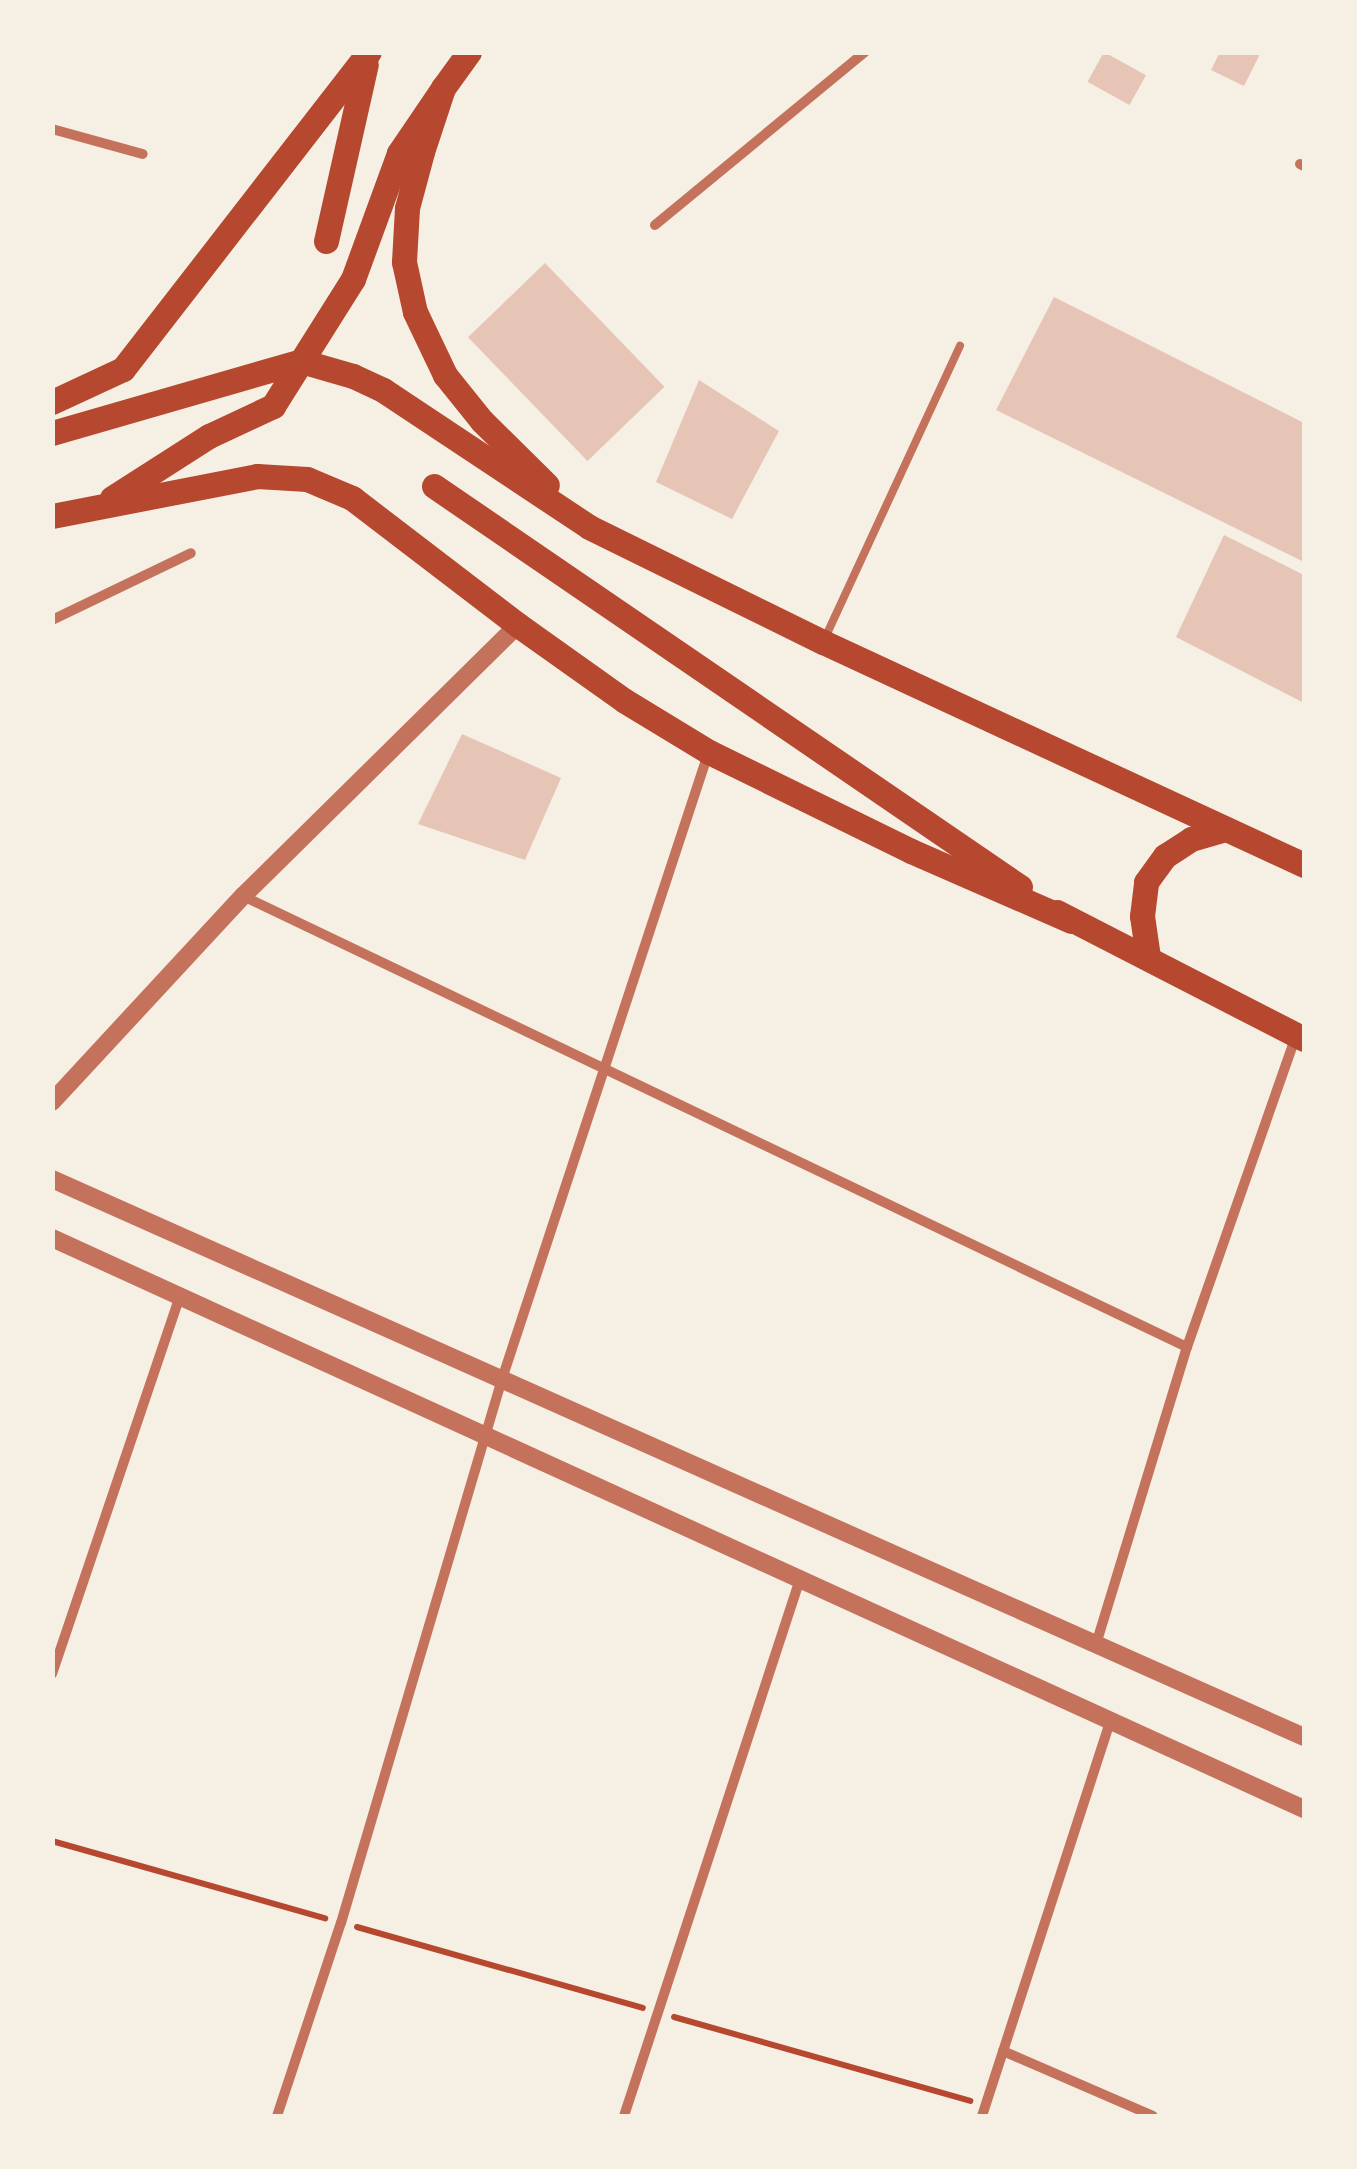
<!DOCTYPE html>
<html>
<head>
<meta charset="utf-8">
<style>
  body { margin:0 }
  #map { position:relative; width:1357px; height:2169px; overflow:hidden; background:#f6efe4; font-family:"PT Sans",sans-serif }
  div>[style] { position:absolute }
  .building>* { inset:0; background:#e6c5b7; transform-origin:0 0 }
  .path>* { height:6px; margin:-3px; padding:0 3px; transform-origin:3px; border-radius:3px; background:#b5482f }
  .service>* { height:8px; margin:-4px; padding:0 4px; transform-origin:4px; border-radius:4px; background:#c5725c }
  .minor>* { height:10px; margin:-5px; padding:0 5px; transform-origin:5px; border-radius:5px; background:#c5725c }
  .tertiary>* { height:18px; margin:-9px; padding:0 9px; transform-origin:9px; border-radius:9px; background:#c5725c }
  .primary>* { height:25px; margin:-12.5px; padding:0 12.5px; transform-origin:12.5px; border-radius:12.5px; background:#b5482f }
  span { translate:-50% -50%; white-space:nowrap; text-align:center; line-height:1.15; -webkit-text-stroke:9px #f6efe4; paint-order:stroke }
  .frame { position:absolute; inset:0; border:55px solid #f6efe4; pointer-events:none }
</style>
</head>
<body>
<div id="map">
  <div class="building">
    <div style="left:1104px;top:52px;width:48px;height:34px;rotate:29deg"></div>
    <div style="clip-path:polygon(1220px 52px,1261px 52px,1244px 86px,1211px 70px)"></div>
    <div style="left:545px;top:263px;width:172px;height:107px;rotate:46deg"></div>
    <div style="clip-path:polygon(1054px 297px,1304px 423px,1304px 562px,996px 410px)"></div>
    <div style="clip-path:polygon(699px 380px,779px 431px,732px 519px,656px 482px)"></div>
    <div style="clip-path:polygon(1224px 535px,1304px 575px,1304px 703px,1176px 637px)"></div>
    <div style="clip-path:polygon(462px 734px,561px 778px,525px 860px,418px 824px)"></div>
  </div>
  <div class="path">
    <div style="left:52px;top:1841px;width:284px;rotate:15.8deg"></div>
    <div style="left:357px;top:1927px;width:297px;rotate:15.8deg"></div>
    <div style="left:674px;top:2017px;width:308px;rotate:15.8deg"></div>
  </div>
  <div class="service">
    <div style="left:825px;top:638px;width:322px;rotate:-65.2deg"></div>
  </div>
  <div class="minor">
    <div style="left:52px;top:129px;width:94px;rotate:15.4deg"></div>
    <div style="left:1300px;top:164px;width:4px;rotate:27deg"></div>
    <div style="left:655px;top:225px;width:272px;rotate:-39.5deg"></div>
    <div style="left:52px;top:620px;width:154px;rotate:-25.7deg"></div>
    <div style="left:243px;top:896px;width:1046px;rotate:25.54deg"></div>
    <div style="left:1097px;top:1641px;width:307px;rotate:-73deg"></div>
    <div style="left:1187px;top:1347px;width:330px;rotate:-70.7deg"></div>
    <div style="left:52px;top:1674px;width:396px;rotate:-71.3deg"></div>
    <div style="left:1003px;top:2051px;width:163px;rotate:23.4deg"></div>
    <div style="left:277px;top:2116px;width:203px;rotate:-71.7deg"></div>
    <div style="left:341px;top:1923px;width:567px;rotate:-73.51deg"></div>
    <div style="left:502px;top:1379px;width:658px;rotate:-71.76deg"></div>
    <div style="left:624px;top:2116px;width:565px;rotate:-71.85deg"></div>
    <div style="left:982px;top:2116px;width:415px;rotate:-72deg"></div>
  </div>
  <div class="tertiary">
    <div style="left:52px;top:1102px;width:281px;rotate:-47.2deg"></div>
    <div style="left:243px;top:896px;width:386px;rotate:-44.6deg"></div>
    <div style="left:52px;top:1179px;width:1371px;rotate:24.02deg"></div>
    <div style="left:52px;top:1238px;width:1376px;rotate:24.52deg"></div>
  </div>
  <div class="primary">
    <div style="left:469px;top:52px;width:44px;rotate:125.8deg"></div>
    <div style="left:443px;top:88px;width:67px;rotate:108.2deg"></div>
    <div style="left:422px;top:152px;width:58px;rotate:105deg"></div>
    <div style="left:407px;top:208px;width:54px;rotate:93.2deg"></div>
    <div style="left:404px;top:262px;width:51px;rotate:77.6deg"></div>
    <div style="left:415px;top:312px;width:70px;rotate:64.5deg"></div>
    <div style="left:445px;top:375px;width:59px;rotate:51.2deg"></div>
    <div style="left:482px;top:421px;width:91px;rotate:44.6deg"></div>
    <div style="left:326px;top:241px;width:181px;rotate:-77.3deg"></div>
    <div style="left:52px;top:402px;width:78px;rotate:-24.9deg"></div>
    <div style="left:123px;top:369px;width:401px;rotate:-52.2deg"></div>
    <div style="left:52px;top:433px;width:259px;rotate:-16.1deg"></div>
    <div style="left:301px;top:361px;width:54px;rotate:16.1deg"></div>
    <div style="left:353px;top:376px;width:33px;rotate:25deg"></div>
    <div style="left:383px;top:390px;width:247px;rotate:33.6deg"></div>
    <div style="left:589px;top:527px;width:261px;rotate:26.2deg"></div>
    <div style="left:823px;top:642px;width:530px;rotate:24.87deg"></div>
    <div style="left:434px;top:486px;width:710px;rotate:34.38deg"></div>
    <div style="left:112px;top:498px;width:115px;rotate:-32.6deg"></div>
    <div style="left:209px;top:436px;width:71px;rotate:-25.1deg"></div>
    <div style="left:273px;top:406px;width:150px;rotate:-57.8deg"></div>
    <div style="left:353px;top:279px;width:134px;rotate:-69.9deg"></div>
    <div style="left:399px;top:153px;width:78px;rotate:-55.9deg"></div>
    <div style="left:52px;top:516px;width:209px;rotate:-11deg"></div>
    <div style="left:257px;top:476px;width:50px;rotate:3.4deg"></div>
    <div style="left:307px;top:479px;width:49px;rotate:22.9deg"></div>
    <div style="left:352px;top:498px;width:209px;rotate:37.4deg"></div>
    <div style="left:518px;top:625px;width:131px;rotate:35.4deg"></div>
    <div style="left:625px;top:701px;width:98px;rotate:31.3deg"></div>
    <div style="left:709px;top:752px;width:225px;rotate:26.1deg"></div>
    <div style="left:911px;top:851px;width:175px;rotate:23.6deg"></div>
    <div style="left:1057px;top:912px;width:278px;rotate:27.2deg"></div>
    <div style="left:1148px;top:957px;width:41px;rotate:-98.3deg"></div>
    <div style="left:1142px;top:916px;width:34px;rotate:-83deg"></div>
    <div style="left:1146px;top:882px;width:32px;rotate:-54deg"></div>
    <div style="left:1165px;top:856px;width:31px;rotate:-33deg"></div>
    <div style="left:1191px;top:839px;width:36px;rotate:-16deg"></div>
  </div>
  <div class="frame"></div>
</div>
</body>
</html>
